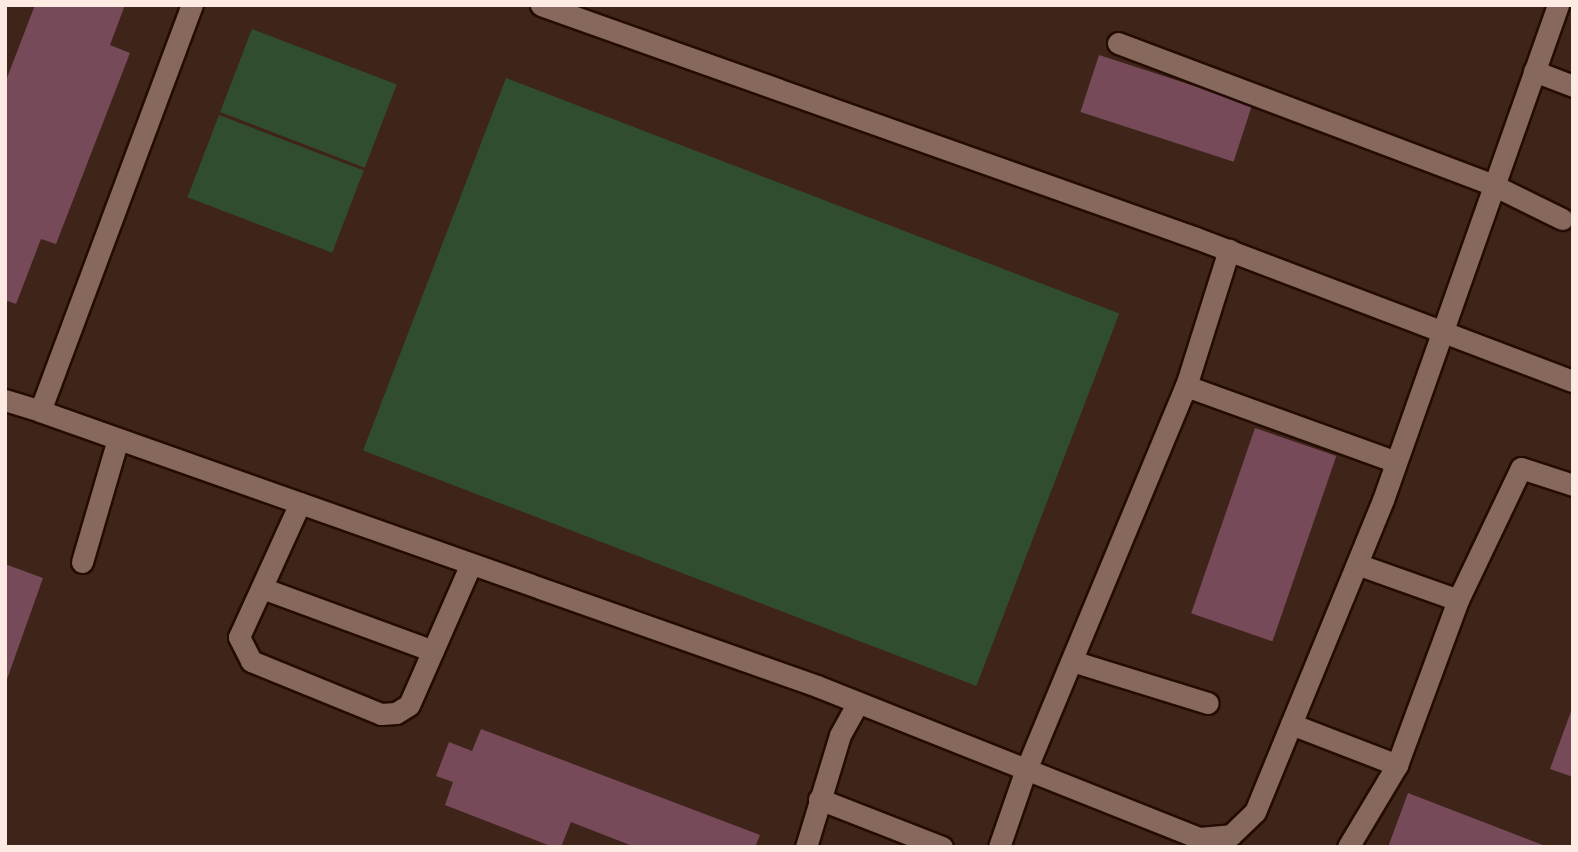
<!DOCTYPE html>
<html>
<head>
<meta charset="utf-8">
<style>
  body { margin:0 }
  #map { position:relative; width:1578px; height:852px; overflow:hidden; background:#3e2419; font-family:"Noto Sans",sans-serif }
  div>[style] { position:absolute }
  .green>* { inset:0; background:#314d31; transform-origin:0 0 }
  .building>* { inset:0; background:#774a5a; transform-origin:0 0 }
  .roads { filter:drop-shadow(2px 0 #240c03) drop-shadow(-2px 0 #240c03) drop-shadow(0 2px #240c03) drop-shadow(0 -2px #240c03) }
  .minor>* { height:21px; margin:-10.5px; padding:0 10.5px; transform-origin:10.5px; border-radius:10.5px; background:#87685c }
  span { translate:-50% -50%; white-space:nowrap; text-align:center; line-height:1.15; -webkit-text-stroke:6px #331a0f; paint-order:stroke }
  .frame { position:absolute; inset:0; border:7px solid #fdebe3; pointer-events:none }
</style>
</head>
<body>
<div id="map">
  <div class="green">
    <div style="left:252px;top:29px;width:155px;height:89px;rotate:21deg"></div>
    <div style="left:506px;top:78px;width:657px;height:399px;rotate:21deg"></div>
    <div style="left:219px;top:115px;width:155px;height:88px;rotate:21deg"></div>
  </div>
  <div class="building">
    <div style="clip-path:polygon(35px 5px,125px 5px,110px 45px,130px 53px,56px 244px,41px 239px,16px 304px,5px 300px,5px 83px)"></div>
    <div style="left:1099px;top:55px;width:161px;height:60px;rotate:18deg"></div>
    <div style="left:1255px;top:428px;width:86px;height:196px;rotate:19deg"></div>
    <div style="clip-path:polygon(5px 564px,43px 578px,6px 682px,5px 682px)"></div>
    <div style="clip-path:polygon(1573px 706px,1573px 777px,1550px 769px)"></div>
    <div style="clip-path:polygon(481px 729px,760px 835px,755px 847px,635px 847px,571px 822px,561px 847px,553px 847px,445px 805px,453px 782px,436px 776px,449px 742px,472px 751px)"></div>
    <div style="clip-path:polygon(1408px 793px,1548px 847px,1388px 847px)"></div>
  </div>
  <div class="roads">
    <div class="minor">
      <div style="left:541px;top:5px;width:695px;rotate:19.58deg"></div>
      <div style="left:1196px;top:238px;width:403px;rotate:20.8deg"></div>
      <div style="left:1118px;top:43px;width:401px;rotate:20.7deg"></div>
      <div style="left:1493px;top:185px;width:77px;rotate:26.2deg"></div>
      <div style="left:1534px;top:71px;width:42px;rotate:21deg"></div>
      <div style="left:1186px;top:386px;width:223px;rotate:19.9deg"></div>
      <div style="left:5px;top:400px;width:37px;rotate:17deg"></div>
      <div style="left:40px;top:411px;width:434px;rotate:-69.5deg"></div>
      <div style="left:40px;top:411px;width:824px;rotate:19.49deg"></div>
      <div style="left:817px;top:686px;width:411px;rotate:21.7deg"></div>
      <div style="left:1199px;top:838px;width:32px;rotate:-5deg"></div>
      <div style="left:1231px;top:835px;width:33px;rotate:-44deg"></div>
      <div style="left:1255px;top:812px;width:337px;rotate:-67.7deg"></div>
      <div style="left:1383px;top:500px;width:525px;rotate:-70.53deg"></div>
      <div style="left:300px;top:503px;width:147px;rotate:114.5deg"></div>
      <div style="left:239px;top:637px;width:27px;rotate:63deg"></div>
      <div style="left:251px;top:661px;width:140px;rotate:22.2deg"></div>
      <div style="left:381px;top:714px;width:15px;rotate:-4deg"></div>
      <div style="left:396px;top:713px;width:15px;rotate:-32deg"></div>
      <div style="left:409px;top:705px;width:154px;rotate:-66.3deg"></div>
      <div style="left:82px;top:562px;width:128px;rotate:-73.7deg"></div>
      <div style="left:262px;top:588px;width:182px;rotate:20.2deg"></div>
      <div style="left:1458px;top:600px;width:146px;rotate:-64.5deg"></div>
      <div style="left:1521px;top:468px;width:55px;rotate:18.1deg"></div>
      <div style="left:1072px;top:661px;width:142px;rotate:17.2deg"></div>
      <div style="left:1291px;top:724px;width:114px;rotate:21.1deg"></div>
      <div style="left:1397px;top:765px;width:176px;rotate:-69.7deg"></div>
      <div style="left:1458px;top:600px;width:107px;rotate:-160.4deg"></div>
      <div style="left:819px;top:799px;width:132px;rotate:21.3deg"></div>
      <div style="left:806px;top:847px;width:117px;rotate:-73.1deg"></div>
      <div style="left:840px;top:735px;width:37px;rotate:-61deg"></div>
      <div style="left:999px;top:847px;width:79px;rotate:-70.9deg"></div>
      <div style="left:1025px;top:772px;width:418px;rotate:-67.4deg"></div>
      <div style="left:1186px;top:386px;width:143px;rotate:-72.5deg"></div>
      <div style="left:1348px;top:847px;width:96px;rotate:-59.1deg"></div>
    </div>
  </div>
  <div class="frame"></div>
</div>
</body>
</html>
